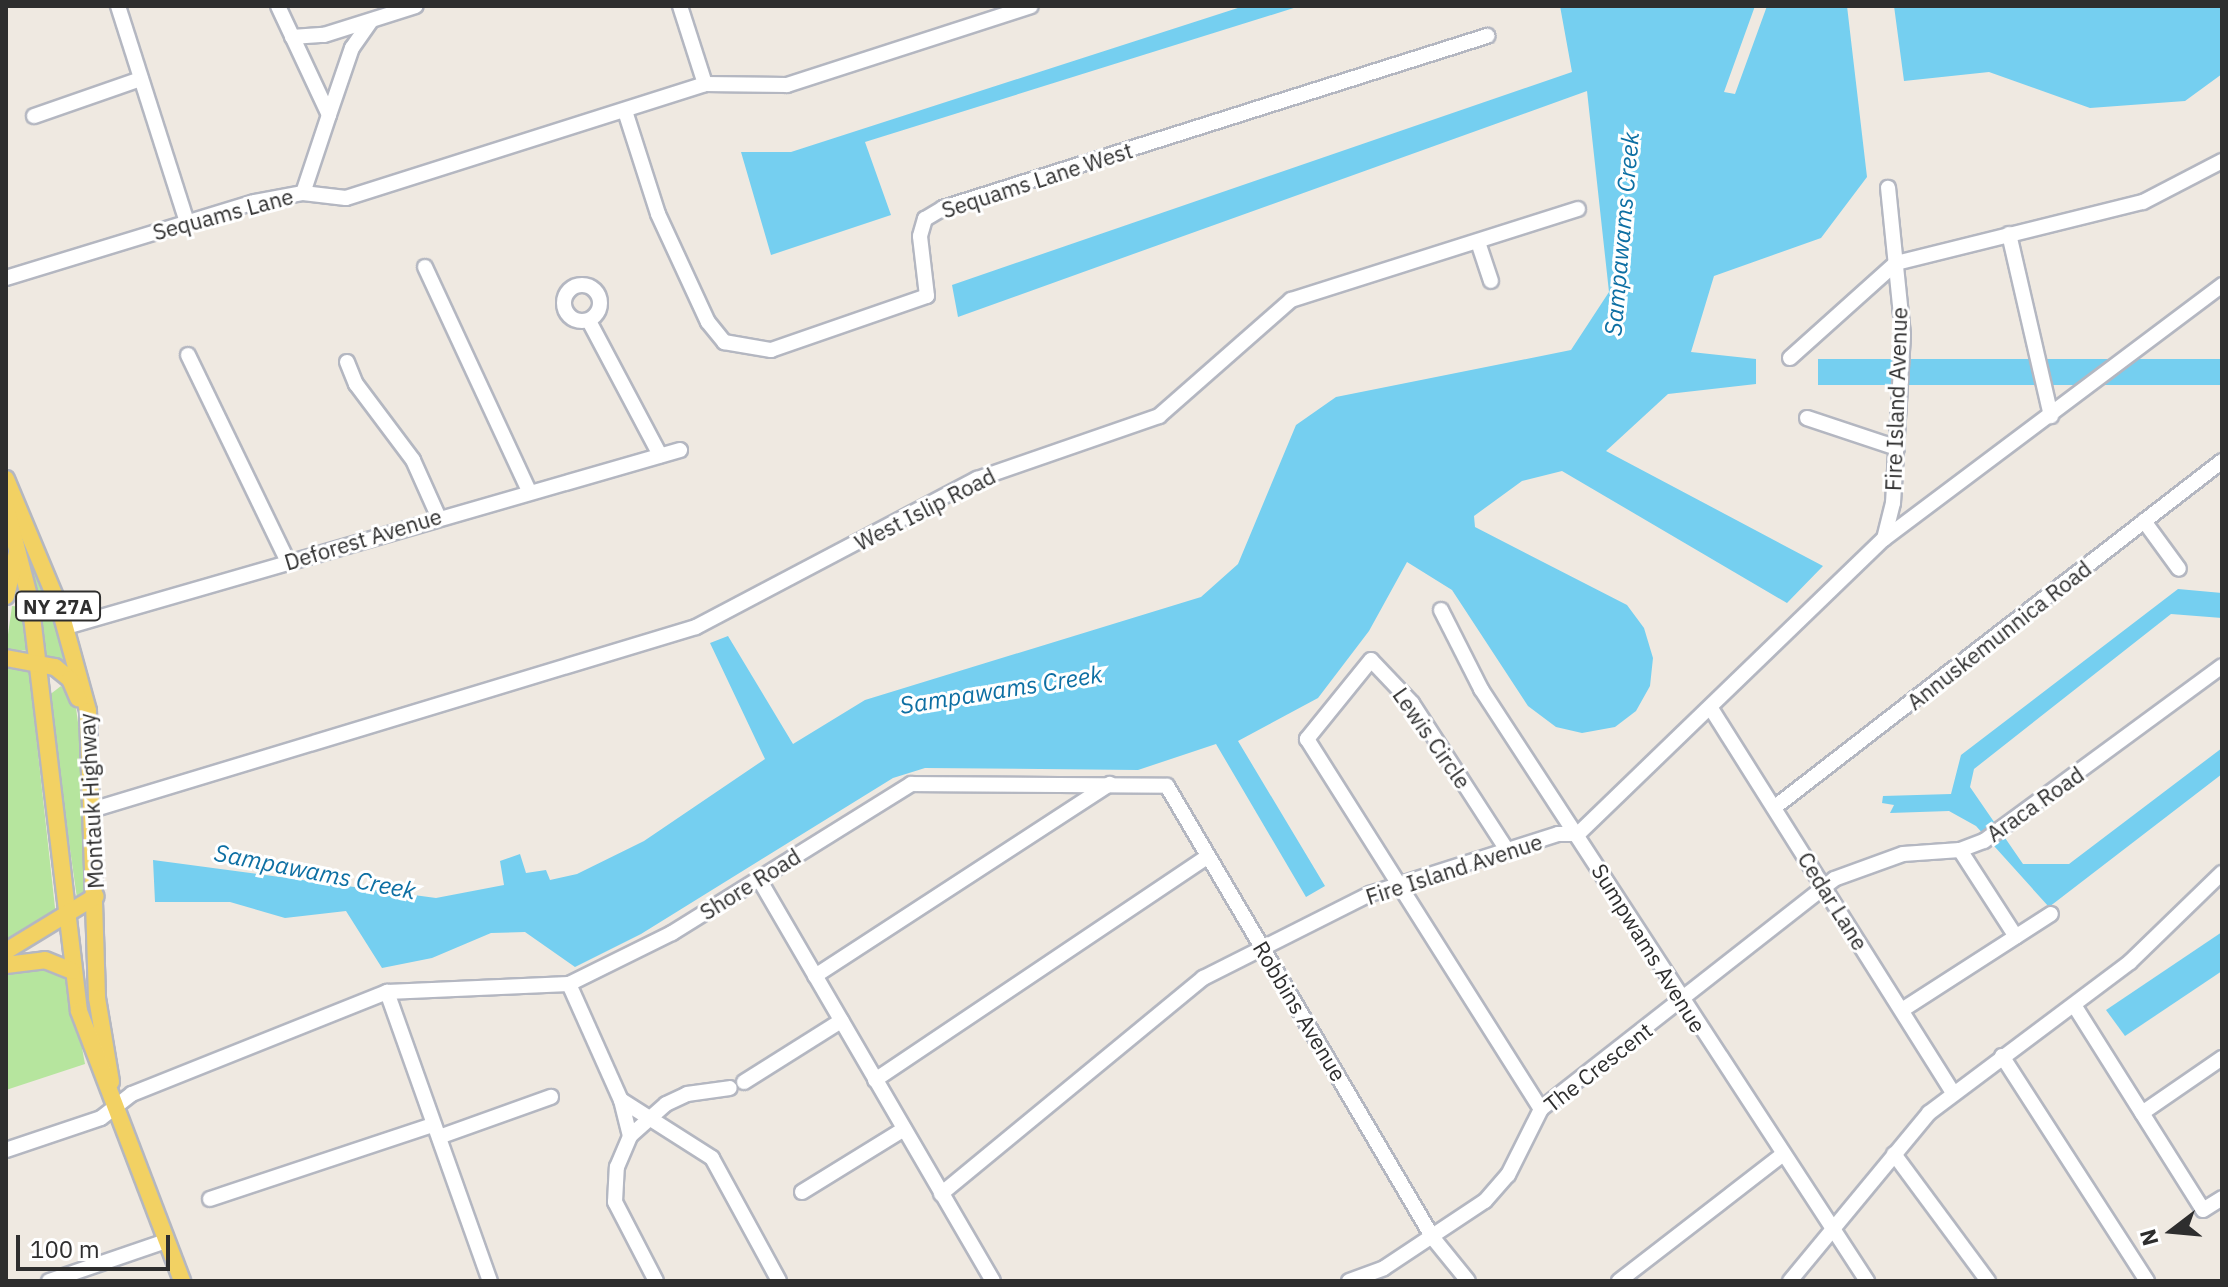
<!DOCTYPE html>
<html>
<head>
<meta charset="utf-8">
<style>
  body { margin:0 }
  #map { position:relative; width:2228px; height:1287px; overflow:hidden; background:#efe9e1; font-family:"IBM Plex Sans",sans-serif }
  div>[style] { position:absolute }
  .green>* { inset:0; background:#b6e59e }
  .water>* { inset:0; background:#75cff0; transform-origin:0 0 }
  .roads { filter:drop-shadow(2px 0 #b4b7c1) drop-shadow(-2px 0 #b4b7c1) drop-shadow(0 2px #b4b7c1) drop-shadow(0 -2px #b4b7c1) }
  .minor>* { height:14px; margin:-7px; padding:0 7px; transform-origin:7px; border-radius:7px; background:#fff }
  .minor>.ring { margin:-7px; padding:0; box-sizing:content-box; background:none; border:14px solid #fff; border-radius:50% }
  .major>* { height:16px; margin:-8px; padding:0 8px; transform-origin:8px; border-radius:8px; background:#f2d163 }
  span { translate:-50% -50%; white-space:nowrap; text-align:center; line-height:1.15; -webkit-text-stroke:6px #fff; paint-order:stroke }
  .shield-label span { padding:2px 6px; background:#fff; border:2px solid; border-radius:6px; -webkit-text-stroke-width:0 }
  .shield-label { font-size:20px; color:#2e2e2e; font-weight:700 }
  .street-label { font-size:22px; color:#2e2e2e }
  .water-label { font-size:24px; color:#0d6fa3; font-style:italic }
  .frame { position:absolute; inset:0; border:8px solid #2e2e2e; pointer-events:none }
  .north { position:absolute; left:2132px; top:1191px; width:80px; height:80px; -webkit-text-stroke:6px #fff; paint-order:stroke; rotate:254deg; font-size:22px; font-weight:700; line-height:32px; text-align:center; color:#2e2e2e }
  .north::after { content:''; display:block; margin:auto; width:28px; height:36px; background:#2e2e2e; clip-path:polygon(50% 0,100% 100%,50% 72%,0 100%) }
  .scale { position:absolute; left:16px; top:1235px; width:154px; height:36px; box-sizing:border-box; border:4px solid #2e2e2e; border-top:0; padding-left:10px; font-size:24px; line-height:28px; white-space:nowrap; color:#2e2e2e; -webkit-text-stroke:6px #fff; paint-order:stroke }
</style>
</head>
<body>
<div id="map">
  <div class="green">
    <div style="clip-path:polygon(23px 532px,64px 631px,69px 669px,45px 654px)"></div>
    <div style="clip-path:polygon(12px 606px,23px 607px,29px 651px,6px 649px)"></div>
    <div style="clip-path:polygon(6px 666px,29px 671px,56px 917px,6px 946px)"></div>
    <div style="clip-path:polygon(61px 686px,75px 701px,81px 744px,90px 892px,77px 898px,48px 696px)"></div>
    <div style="clip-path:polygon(46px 964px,69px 977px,85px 1064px,6px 1090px,6px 971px)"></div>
  </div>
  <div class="water">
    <div style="clip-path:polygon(1244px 6px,1300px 6px,865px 142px,891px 215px,771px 255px,741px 152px,791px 152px)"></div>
    <div style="clip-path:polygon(1560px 6px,1755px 6px,1724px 92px,1735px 94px,1767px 6px,1847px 6px,1867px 177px,1821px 238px,1714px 276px,1691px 352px,1756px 359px,1756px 384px,1668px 394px,1606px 451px,1823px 566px,1787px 603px,1562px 471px,1522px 481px,1474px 516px,1475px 527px,1627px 605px,1644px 628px,1653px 658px,1650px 686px,1636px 711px,1615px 727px,1582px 733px,1556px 727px,1528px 706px,1452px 590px,1407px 562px,1369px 631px,1318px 698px,1238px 741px,1325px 886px,1306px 897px,1216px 744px,1138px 770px,925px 768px,893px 778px,641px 934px,575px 967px,525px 932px,491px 933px,432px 958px,382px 968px,346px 911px,285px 918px,230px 902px,155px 902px,153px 860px,436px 898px,504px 885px,500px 861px,520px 854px,526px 873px,546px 870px,550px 880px,577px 874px,644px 841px,765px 759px,710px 643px,728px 636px,793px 744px,865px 700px,1201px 597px,1238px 564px,1296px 425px,1336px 397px,1571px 350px,1609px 292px,1587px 91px,958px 317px,952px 285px,1572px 72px)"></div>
    <div style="clip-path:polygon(1894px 6px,2222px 6px,2222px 74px,2185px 101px,2090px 108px,1989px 72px,1904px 81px)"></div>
    <div style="left:2222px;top:359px;width:26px;height:404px;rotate:90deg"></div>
    <div style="clip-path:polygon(2178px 589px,2222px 593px,2222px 618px,2171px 614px,1974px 769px,1970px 787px,2023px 864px,2069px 864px,2222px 748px,2222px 774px,2049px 907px,1976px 826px,1949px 811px,1890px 813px,1894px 805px,1882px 803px,1883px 796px,1951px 794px,1961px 755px)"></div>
    <div style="clip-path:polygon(2222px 932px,2222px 971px,2125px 1036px,2106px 1010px)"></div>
  </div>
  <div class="roads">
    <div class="minor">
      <div style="left:118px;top:6px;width:227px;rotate:72.3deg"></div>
      <div style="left:278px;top:6px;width:120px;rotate:64.9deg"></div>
      <div style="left:329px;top:115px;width:82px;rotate:108.4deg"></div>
      <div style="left:680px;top:6px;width:82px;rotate:72.2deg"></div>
      <div style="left:292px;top:37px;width:32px;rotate:-4deg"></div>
      <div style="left:324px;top:35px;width:96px;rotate:-17.5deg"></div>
      <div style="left:625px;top:111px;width:108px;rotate:72.2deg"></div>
      <div style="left:658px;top:214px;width:119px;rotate:65.2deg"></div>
      <div style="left:708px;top:322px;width:26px;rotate:51deg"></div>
      <div style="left:724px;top:342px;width:48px;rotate:9.7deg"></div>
      <div style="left:771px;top:350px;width:165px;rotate:-19.1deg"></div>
      <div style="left:927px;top:296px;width:60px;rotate:-96.7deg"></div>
      <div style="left:920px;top:236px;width:18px;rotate:-74deg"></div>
      <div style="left:925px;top:219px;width:21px;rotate:-31deg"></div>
      <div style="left:943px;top:208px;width:571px;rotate:-17.55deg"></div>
      <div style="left:329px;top:115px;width:71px;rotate:-71.1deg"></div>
      <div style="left:352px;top:48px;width:33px;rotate:-55deg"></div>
      <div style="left:34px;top:116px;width:113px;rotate:-19.1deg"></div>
      <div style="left:2009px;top:234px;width:187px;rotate:77deg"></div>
      <div style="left:1478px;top:242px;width:41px;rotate:71.6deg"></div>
      <div style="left:425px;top:267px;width:247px;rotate:65.1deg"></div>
      <div style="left:6px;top:278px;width:260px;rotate:-17deg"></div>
      <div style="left:255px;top:202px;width:49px;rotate:-10.6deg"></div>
      <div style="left:303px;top:193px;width:43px;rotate:6.6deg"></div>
      <div style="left:346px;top:198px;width:377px;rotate:-17.6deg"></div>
      <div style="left:705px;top:84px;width:82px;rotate:0.7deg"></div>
      <div style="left:787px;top:85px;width:256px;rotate:-17.9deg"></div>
      <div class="ring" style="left:564px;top:285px;width:22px;height:22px"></div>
      <div style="left:589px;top:321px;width:152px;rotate:62.1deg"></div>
      <div style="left:188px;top:355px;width:230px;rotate:64.2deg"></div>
      <div style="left:1790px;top:358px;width:142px;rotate:-41.9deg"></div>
      <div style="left:1896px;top:263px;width:254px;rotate:-13.9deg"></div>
      <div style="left:2143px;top:202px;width:89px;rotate:-27.4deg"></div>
      <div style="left:347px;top:362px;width:24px;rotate:68deg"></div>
      <div style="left:356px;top:384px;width:95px;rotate:53.1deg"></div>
      <div style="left:413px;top:460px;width:61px;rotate:65.9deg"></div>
      <div style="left:1807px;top:418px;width:95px;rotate:18.4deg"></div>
      <div style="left:2144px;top:521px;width:59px;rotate:53.9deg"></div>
      <div style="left:1884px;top:539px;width:423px;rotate:-36.9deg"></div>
      <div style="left:1441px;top:610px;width:89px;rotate:63.1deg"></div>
      <div style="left:1481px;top:689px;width:707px;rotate:56.89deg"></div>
      <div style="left:66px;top:627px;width:639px;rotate:-16.08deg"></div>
      <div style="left:1712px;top:710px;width:452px;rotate:57.8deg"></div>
      <div style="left:1775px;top:807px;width:565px;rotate:-37.74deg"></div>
      <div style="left:95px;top:809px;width:628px;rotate:-16.85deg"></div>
      <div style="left:696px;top:627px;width:318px;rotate:-27.8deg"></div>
      <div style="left:977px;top:479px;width:193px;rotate:-19.1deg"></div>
      <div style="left:1159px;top:416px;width:176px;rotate:-41.3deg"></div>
      <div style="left:1291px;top:300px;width:301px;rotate:-17.6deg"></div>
      <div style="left:1507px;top:850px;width:175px;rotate:-122.9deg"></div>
      <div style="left:1412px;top:703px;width:59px;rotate:-133.6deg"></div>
      <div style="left:1371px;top:660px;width:102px;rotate:129deg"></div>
      <div style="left:1307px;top:739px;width:438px;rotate:57.7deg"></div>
      <div style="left:1960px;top:850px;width:103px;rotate:57.2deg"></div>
      <div style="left:759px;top:879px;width:465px;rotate:59.8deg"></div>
      <div style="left:815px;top:976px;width:352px;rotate:-33.1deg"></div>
      <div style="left:569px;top:984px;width:127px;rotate:65.9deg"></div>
      <div style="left:621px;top:1100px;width:108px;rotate:32.5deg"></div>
      <div style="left:712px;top:1158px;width:140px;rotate:61.4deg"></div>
      <div style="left:387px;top:992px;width:307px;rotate:70.4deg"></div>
      <div style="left:2074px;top:1005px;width:242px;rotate:57.8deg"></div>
      <div style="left:2203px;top:1210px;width:22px;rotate:-32deg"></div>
      <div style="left:1902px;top:1010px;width:177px;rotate:-32.8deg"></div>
      <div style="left:2002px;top:1056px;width:268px;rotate:57.2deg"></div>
      <div style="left:875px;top:1080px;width:401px;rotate:-33.9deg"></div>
      <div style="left:744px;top:1082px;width:115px;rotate:-32.2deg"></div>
      <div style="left:621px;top:1100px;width:37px;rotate:76deg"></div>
      <div style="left:2142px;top:1113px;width:97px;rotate:-34.5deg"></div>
      <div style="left:439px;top:1137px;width:119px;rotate:-19.7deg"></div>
      <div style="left:6px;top:1150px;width:100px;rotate:-18.6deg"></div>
      <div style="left:101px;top:1118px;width:39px;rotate:-38deg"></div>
      <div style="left:132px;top:1094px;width:275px;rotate:-21.8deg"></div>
      <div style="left:387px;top:992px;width:182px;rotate:-2.5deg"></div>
      <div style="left:569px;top:984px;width:115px;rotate:-26.3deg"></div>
      <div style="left:672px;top:933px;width:282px;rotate:-31.9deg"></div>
      <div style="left:911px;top:784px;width:256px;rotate:0.4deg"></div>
      <div style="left:1167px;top:786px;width:524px;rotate:59.52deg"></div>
      <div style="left:1433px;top:1238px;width:55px;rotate:50.9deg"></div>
      <div style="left:1894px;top:1154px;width:158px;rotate:53.5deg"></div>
      <div style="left:802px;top:1192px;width:120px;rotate:-31.7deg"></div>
      <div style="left:941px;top:1194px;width:340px;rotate:-39.5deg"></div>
      <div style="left:1203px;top:978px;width:187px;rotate:-26.7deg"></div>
      <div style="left:1370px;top:894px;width:197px;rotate:-17.7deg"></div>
      <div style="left:1558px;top:834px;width:20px"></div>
      <div style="left:1578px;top:834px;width:425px;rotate:-44deg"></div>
      <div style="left:1884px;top:539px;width:37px;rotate:-76deg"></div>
      <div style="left:1893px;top:503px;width:168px;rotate:-86.6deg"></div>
      <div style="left:1903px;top:335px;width:148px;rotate:-95.8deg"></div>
      <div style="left:210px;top:1199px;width:235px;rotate:-18.4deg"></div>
      <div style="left:49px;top:1281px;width:124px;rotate:-18.9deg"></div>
      <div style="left:656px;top:1281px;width:89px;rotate:-117.4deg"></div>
      <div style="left:615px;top:1202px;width:35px;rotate:-87deg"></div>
      <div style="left:617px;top:1167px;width:34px;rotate:-67deg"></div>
      <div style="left:630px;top:1136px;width:48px;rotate:-41.6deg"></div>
      <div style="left:666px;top:1104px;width:23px;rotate:-25deg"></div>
      <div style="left:687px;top:1094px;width:43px;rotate:-7.9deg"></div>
      <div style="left:1349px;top:1281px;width:37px;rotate:-20deg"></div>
      <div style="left:1384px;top:1268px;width:121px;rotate:-33.6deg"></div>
      <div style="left:1485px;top:1201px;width:35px;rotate:-49deg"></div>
      <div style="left:1508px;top:1175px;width:74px;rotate:-63.4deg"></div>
      <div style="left:1541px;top:1109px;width:372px;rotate:-38.1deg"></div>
      <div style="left:1834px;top:879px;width:73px;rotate:-19.9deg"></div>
      <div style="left:1903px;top:854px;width:57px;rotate:-4deg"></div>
      <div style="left:1960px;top:850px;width:26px;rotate:-21deg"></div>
      <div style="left:1984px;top:841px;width:295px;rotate:-36.3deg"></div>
      <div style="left:1619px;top:1281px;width:206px;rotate:-37.7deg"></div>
      <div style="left:1790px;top:1281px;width:218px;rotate:-50.4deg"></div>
      <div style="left:1929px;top:1113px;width:251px;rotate:-36.9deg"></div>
      <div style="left:2130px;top:962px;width:128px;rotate:-44.1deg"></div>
    </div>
    <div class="major">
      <div style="left:6px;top:479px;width:141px;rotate:67.4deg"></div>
      <div style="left:60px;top:609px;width:106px;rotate:74.6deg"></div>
      <div style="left:88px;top:711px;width:287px;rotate:88.2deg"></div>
      <div style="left:97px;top:998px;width:85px;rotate:80.5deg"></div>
      <div style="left:6px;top:507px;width:96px;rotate:75.5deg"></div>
      <div style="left:30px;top:600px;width:414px;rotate:83.2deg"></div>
      <div style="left:79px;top:1011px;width:289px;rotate:69.1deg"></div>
      <div style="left:6px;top:596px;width:44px;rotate:-75.7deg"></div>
      <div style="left:6px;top:658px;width:50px;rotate:10.4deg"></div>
      <div style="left:55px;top:667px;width:19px;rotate:39deg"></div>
      <div style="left:70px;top:679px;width:21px;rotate:67deg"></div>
      <div style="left:6px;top:951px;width:105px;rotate:-31.4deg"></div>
      <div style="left:6px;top:965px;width:39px;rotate:-7deg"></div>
      <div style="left:45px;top:960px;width:29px;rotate:22deg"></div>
    </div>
  </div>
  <div class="shield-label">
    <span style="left:58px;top:606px">NY 27A</span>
  </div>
  <div class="street-label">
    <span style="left:1037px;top:180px;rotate:-18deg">Sequams Lane West</span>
    <span style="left:223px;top:214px;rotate:-15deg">Sequams Lane</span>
    <span style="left:1896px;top:399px;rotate:-88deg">Fire Island Avenue</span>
    <span style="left:925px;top:509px;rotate:-27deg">West Islip Road</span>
    <span style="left:363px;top:539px;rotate:-17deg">Deforest Avenue</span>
    <span style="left:1999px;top:635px;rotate:-38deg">Annuskemunnica Road</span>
    <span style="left:1432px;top:738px;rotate:55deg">Lewis Circle</span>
    <span style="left:91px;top:801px;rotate:-93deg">Montauk Highway</span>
    <span style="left:2035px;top:804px;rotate:-35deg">Araca Road</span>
    <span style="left:1454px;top:869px;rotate:-18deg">Fire Island Avenue</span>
    <span style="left:750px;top:884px;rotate:-32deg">Shore Road</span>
    <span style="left:1833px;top:901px;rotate:58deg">Cedar Lane</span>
    <span style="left:1649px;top:948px;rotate:58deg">Sumpwams Avenue</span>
    <span style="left:1300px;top:1011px;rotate:59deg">Robbins Avenue</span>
    <span style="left:1598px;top:1067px;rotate:-38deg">The Crescent</span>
  </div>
  <div class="water-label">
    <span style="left:1622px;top:234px;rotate:-85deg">Sampawams Creek</span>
    <span style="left:1001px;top:690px;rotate:-9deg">Sampawams Creek</span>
    <span style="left:315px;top:872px;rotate:11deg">Sampawams Creek</span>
  </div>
  <div class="frame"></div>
  <div class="north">N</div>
  <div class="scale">100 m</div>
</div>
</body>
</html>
